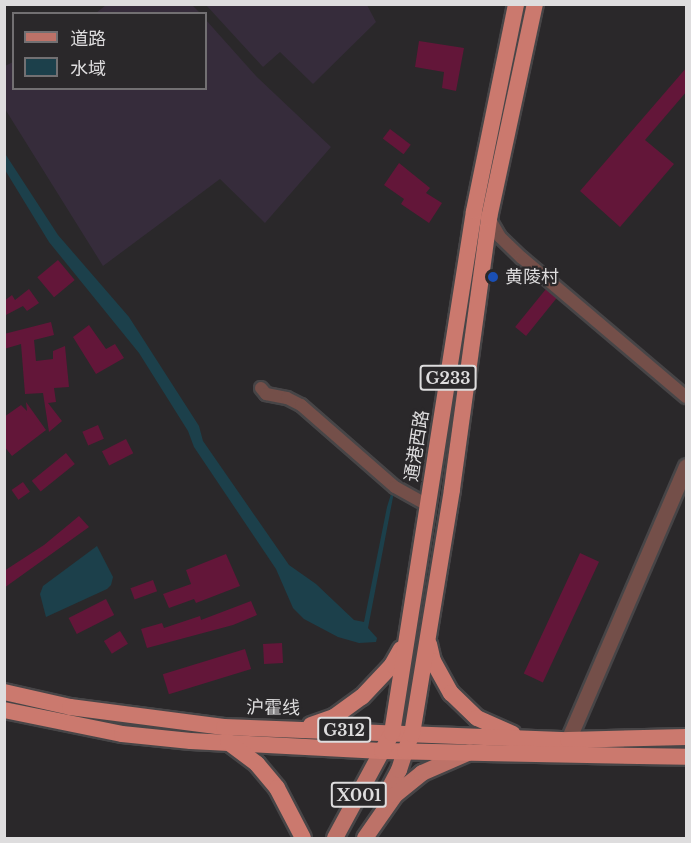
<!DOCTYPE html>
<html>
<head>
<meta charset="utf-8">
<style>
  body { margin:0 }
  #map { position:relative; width:691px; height:843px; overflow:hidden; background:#2a282a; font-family:"Libre Baskerville","Noto Sans SC",serif }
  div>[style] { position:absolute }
  .industrial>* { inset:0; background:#362c3b }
  .water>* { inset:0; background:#1c404b }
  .building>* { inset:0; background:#631639; transform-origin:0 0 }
  .roads { filter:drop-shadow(2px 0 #474547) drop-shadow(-2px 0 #474547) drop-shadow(0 2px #474547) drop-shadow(0 -2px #474547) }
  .minor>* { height:12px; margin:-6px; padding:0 6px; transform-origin:6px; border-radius:6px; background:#744f49 }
  .tertiary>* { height:15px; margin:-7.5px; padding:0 7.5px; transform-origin:7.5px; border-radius:7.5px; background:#744f49 }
  .primary>* { height:16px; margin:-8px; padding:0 8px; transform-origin:8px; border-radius:8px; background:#bd7268 }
  .trunk>* { height:16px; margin:-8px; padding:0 8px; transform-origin:8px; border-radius:8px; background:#cb796e }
  .dots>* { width:16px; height:16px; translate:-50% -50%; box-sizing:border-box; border:3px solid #2a282a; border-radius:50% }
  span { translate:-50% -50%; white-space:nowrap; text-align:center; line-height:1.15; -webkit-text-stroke:4.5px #2a282a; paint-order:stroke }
  .shield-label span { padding:2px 4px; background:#2a282a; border:2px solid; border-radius:4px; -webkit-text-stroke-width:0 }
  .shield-label { font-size:16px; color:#deddde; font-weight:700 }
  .poi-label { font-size:18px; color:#deddde }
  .left { translate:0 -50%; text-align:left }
  .street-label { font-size:18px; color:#deddde }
  .frame { position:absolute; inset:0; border:6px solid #deddde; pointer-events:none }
  .legend { position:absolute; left:12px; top:12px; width:195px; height:78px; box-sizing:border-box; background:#2a282a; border:2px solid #727072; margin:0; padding:8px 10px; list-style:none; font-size:18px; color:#deddde }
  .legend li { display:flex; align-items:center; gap:12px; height:30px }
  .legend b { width:30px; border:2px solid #727072 }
</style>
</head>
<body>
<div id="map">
  <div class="industrial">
    <div style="clip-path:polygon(106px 5px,192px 5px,200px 13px,96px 13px)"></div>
    <div style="clip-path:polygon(206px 5px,367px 5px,376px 22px,313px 84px,280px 52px,263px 67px)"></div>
    <div style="clip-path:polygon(206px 20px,257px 77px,331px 147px,265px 223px,220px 179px,103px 266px,5px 109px,5px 66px,13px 62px,14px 88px,206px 88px)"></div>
  </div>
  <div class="water">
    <div style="clip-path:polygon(4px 152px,58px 235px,129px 317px,199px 426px,203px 441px,289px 565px,316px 584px,354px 620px,364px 622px,387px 507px,392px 491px,394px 492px,368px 628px,377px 638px,376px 642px,359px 643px,338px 637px,304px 619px,293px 608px,276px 569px,194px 447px,188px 431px,139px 353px,49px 242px,5px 170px)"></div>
    <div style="clip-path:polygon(97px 546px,113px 577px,111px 585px,107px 589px,46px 617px,40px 594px,43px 586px)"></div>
  </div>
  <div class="building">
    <div style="clip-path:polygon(419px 41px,464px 48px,456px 91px,442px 88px,444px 72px,415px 67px)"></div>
    <div style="clip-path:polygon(687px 67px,687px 91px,645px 140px,674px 164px,620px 227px,580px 191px)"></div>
    <div style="left:390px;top:129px;width:26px;height:12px;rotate:37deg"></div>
    <div style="clip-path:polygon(399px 163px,430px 188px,426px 193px,442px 203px,429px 223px,401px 204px,404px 199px,384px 185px)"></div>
    <div style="left:58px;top:260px;width:26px;height:27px;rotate:50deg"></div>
    <div style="clip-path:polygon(29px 289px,39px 303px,27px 311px,23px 306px,4px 316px,4px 301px,12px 295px,15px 300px)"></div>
    <div style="left:546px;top:289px;width:14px;height:49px;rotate:39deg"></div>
    <div style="clip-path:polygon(51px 322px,54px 335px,34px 340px,36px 361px,53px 359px,53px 351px,65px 346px,69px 387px,54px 388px,56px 402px,48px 403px,62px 421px,49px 432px,43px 393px,25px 394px,21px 344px,4px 349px,4px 334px)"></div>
    <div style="clip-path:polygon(89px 325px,106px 349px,115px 344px,124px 358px,96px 374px,73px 337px)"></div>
    <div style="clip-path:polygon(26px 402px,46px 430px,12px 456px,4px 446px,4px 417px,21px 405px,27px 411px)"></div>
    <div style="left:98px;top:425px;width:15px;height:17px;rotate:67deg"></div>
    <div style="left:126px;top:439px;width:16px;height:27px;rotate:63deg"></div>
    <div style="left:66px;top:453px;width:14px;height:44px;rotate:51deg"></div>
    <div style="left:23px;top:482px;width:12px;height:14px;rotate:55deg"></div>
    <div style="clip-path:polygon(79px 516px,89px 527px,4px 588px,4px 571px,44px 545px)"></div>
    <div style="left:580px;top:553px;width:21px;height:133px;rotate:25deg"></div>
    <div style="clip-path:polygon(226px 554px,240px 586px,196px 603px,194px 599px,169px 608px,163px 594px,191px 584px,186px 570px)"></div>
    <div style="left:153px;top:580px;width:12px;height:24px;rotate:70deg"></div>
    <div style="left:106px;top:599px;width:18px;height:42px;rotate:63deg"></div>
    <div style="clip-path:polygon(251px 601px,257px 615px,233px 625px,147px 648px,141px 629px,162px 623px,164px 628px,200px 616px,201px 620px)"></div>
    <div style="left:120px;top:631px;width:15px;height:19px;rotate:58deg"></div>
    <div style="left:282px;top:643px;width:20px;height:19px;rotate:87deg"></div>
    <div style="left:245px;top:649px;width:21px;height:86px;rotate:73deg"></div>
  </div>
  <div class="roads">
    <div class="minor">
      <div style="left:489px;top:218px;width:22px;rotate:60deg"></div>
      <div style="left:500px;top:237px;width:30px;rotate:44deg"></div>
      <div style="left:522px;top:258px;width:215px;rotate:40.3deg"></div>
      <div style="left:261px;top:388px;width:8px;rotate:50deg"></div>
      <div style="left:266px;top:394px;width:21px;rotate:11deg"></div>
      <div style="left:287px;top:398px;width:16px;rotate:27deg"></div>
      <div style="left:301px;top:405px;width:125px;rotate:41.1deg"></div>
      <div style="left:395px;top:487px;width:38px;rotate:29deg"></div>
    </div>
    <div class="tertiary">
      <div style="left:568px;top:740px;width:298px;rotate:-66.7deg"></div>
    </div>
    <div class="primary">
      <div style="left:383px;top:800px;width:34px;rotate:-62deg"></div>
      <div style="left:399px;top:770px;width:20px;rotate:-72deg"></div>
      <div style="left:335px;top:838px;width:99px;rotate:-61.6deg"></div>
      <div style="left:365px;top:838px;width:52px;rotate:-55.1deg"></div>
      <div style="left:395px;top:795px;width:35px;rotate:-39deg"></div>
      <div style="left:422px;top:773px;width:52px;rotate:-23.6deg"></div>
    </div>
    <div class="trunk">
      <div style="left:429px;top:644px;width:17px;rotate:77deg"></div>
      <div style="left:433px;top:661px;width:37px;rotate:61deg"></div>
      <div style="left:451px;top:693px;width:36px;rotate:44deg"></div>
      <div style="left:477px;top:718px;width:39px;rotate:24deg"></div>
      <div style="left:4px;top:692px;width:68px;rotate:12.8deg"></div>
      <div style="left:70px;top:707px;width:155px;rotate:7.4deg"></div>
      <div style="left:224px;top:727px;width:344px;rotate:2.2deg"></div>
      <div style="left:568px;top:740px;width:118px;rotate:-1.5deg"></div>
      <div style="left:4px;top:710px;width:120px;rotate:11.5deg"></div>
      <div style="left:122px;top:734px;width:69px;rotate:5.8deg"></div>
      <div style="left:191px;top:741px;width:191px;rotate:3deg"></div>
      <div style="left:382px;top:751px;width:304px;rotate:1.1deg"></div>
      <div style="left:311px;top:725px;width:24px;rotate:-19deg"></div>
      <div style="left:334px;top:717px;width:34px;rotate:-36deg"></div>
      <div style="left:362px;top:697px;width:44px;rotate:-46.8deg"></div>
      <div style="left:392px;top:665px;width:18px;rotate:-61deg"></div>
      <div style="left:228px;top:742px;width:36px;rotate:37deg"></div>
      <div style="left:257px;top:764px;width:31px;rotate:50deg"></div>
      <div style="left:277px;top:788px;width:56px;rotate:62.5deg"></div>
      <div style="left:382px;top:751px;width:21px;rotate:-61deg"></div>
      <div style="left:392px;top:733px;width:528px;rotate:-81.07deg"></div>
      <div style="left:474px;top:211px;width:211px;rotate:-78.5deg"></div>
      <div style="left:405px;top:751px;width:18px;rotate:-68deg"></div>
      <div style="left:412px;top:734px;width:248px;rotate:-80.7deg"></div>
      <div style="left:452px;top:489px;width:274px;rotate:-82.2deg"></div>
      <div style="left:489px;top:218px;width:219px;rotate:-77.9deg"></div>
    </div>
  </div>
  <div class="dots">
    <div style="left:493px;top:277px;background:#1a4fb4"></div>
  </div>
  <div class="shield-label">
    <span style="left:448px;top:378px">G233</span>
    <span style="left:344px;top:730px">G312</span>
    <span style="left:359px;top:795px">X001</span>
  </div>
  <div class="poi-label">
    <span class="left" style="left:505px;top:277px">黄陵村</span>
  </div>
  <div class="street-label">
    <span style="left:417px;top:446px;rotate:-81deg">通港西路</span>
    <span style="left:273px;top:708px;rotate:1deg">沪霍线</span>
  </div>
  <div class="frame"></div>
  <ul class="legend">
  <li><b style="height:8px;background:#bd7268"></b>道路</li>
  <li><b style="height:16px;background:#1c404b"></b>水域</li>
  </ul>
</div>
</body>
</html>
